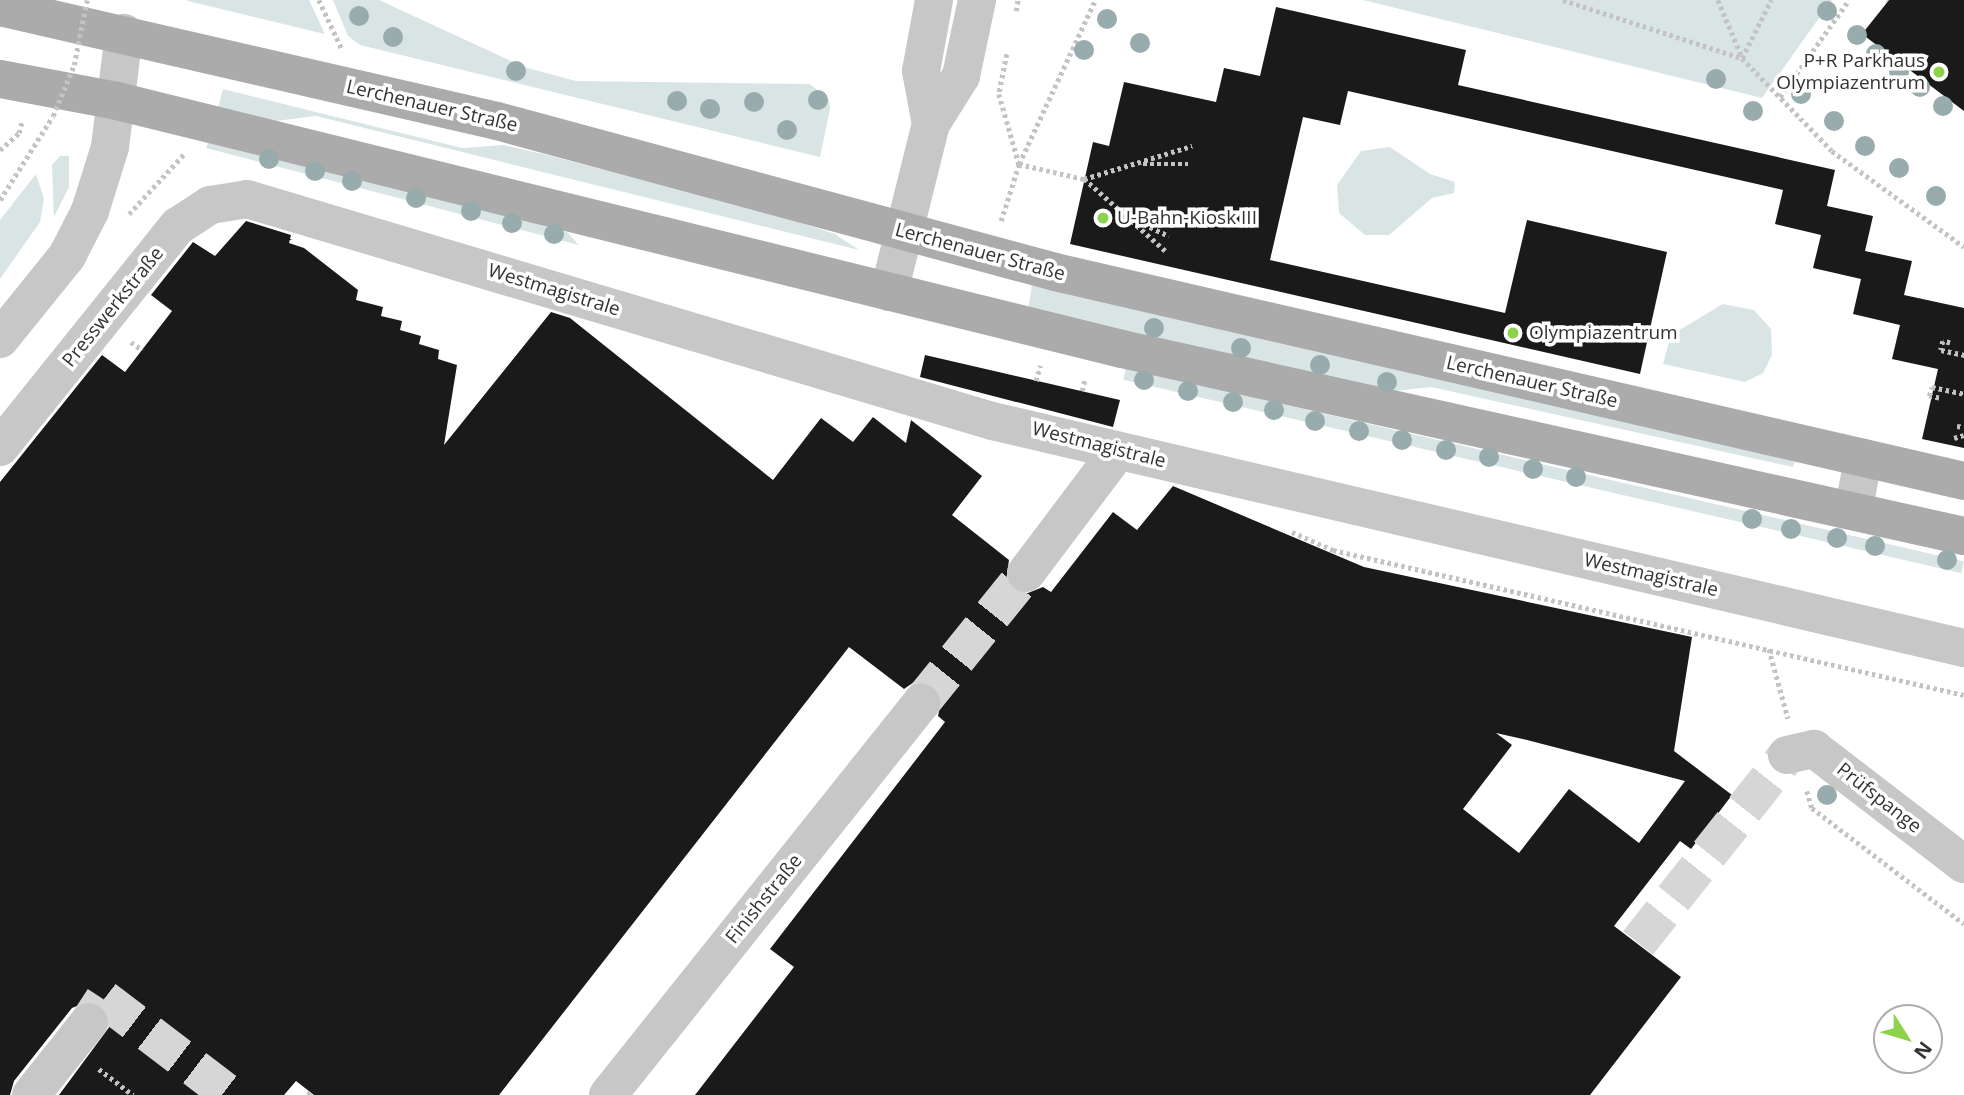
<!DOCTYPE html>
<html>
<head>
<meta charset="utf-8">
<style>
  body { margin:0 }
  #map { position:relative; width:1964px; height:1095px; overflow:hidden; background:#fff; font-family:"Open Sans",sans-serif }
  div>[style] { position:absolute }
  .green>* { inset:0; background:#d9e5e5; transform-origin:0 0 }
  .building>* { inset:0; background:#1a1a1a }
  .minor-tunnel>* { height:38px; margin-top:-19px; transform-origin:0; background:repeating-linear-gradient(90deg,#d6d6d6 0 38px,transparent 0 57px) }
  .path>* { height:4.5px; margin-top:-2.25px; transform-origin:0; background:repeating-linear-gradient(90deg,#c3c3c3 0 3.5px,transparent 0 7px) }
  .minor>* { height:38px; margin:-19px; padding:0 19px; transform-origin:19px; border-radius:19px; background:#c7c7c7 }
  .major>* { height:38px; margin:-19px; padding:0 19px; transform-origin:19px; border-radius:19px; background:#ababab }
  .path-bridge>* { height:4.5px; margin-top:-2.25px; transform-origin:0; background:repeating-linear-gradient(90deg,#c3c3c3 0 3.5px,transparent 0 7px) }
  .trees>* { width:20px; height:20px; margin:-10px; border-radius:50%; background:#98abad }
  .dots>* { width:19px; height:19px; translate:-50% -50%; box-sizing:border-box; border:4px solid #fff; border-radius:50% }
  span { translate:-50% -50%; white-space:nowrap; text-align:center; line-height:1.15; -webkit-text-stroke:7px #fff; paint-order:stroke }
  .poi-label { font-size:19px; color:#333 }
  .right { translate:-100% -50%; text-align:right }
  .left { translate:0 -50%; text-align:left }
  .street-label { font-size:19px; color:#333 }
  .north { position:absolute; left:1873px; top:1004px; width:70px; height:70px; box-sizing:border-box; background:#fff; border:2px solid #adadad; border-radius:50%; rotate:127deg; font-size:19px; font-weight:700; line-height:28px; text-align:center; color:#333 }
  .north::after { content:''; display:block; margin:auto; width:24px; height:32px; background:#8dd24c; clip-path:polygon(50% 0,100% 100%,50% 72%,0 100%) }
</style>
</head>
<body>
<div id="map">
  <div class="green">
    <div style="clip-path:polygon(187px 0,309px 0,325px 34px,188px 1px)"></div>
    <div style="clip-path:polygon(333px 0,379px 0,524px 67px,576px 81px,810px 84px,829px 100px,830px 109px,820px 157px,360px 45px,348px 36px)"></div>
    <div style="clip-path:polygon(1363px 0,1832px 0,1762px 98px)"></div>
    <div style="clip-path:polygon(223px 89px,462px 148px,504px 145px,543px 154px,781px 216px,835px 234px,859px 250px,316px 116px,276px 121px,218px 108px)"></div>
    <div style="clip-path:polygon(209px 140px,567px 232px,579px 245px,206px 148px)"></div>
    <div style="clip-path:polygon(1390px 147px,1430px 174px,1455px 182px,1454px 193px,1432px 198px,1389px 235px,1365px 235px,1339px 213px,1337px 185px,1361px 151px)"></div>
    <div style="clip-path:polygon(60px 156px,69px 156px,69px 187px,54px 217px,52px 165px)"></div>
    <div style="clip-path:polygon(36px 174px,44px 199px,40px 222px,0 279px,0 220px)"></div>
    <div style="clip-path:polygon(1032px 285px,1795px 460px,1793px 467px,1431px 387px,1376px 393px,1028px 310px)"></div>
    <div style="clip-path:polygon(1723px 304px,1754px 310px,1771px 329px,1772px 355px,1763px 373px,1745px 382px,1663px 364px,1671px 335px)"></div>
    <div style="left:1126px;top:368px;width:860px;height:12px;rotate:13deg"></div>
  </div>
  <div class="building">
    <div style="clip-path:polygon(1889px 0,1964px 0,1964px 111px,1862px 34px)"></div>
    <div style="clip-path:polygon(1276px 7px,1466px 50px,1458px 85px,1835px 170px,1827px 206px,1873px 216px,1865px 251px,1912px 261px,1904px 295px,1964px 308px,1964px 448px,1922px 439px,1938px 369px,1892px 359px,1900px 325px,1853px 314px,1861px 279px,1813px 268px,1821px 235px,1775px 224px,1783px 190px,1348px 91px,1340px 125px,1303px 117px,1270px 260px,1505px 313px,1527px 220px,1667px 252px,1640px 374px,1070px 244px,1093px 142px,1109px 146px,1124px 82px,1216px 102px,1224px 68px,1260px 76px)"></div>
    <div style="clip-path:polygon(evenodd,246px 221px,291px 235px,289px 243px,304px 248px,358px 290px,356px 300px,383px 307px,381px 316px,402px 321px,400px 330px,421px 336px,419px 344px,439px 350px,438px 359px,457px 365px,444px 445px,551px 312px,570px 318px,773px 480px,821px 418px,853px 442px,873px 417px,906px 443px,911px 420px,982px 476px,952px 515px,1009px 560px,1006px 581px,1023px 595px,1043px 587px,1051px 592px,1113px 512px,1137px 530px,1173px 486px,1364px 567px,1692px 637px,1674px 751px,1732px 795px,1691px 849px,1680px 841px,1614px 926px,1681px 977px,1590px 1095px,695px 1095px,794px 967px,770px 949px,945px 722px,938px 716px,942px 696px,934px 686px,914px 682px,904px 689px,849px 647px,499px 1095px,314px 1095px,296px 1081px,284px 1095px,59px 1095px,110px 1026px,103px 1005px,92px 1000px,72px 1008px,14px 1081px,10px 1095px,0 1095px,0 482px,102px 355px,125px 372px,172px 311px,151px 295px,193px 242px,215px 256px,246px 221px,1496px 733px,1527px 740px,1685px 781px,1639px 843px,1569px 789px,1519px 853px,1463px 809px,1512px 745px,1496px 733px)"></div>
    <div style="clip-path:polygon(925px 355px,1120px 400px,1113px 427px,920px 377px)"></div>
  </div>
  <div class="minor-tunnel">
    <div style="left:921px;top:703px;width:167px;rotate:-51.1deg"></div>
    <div style="left:1638px;top:943px;width:240px;rotate:-51.6deg"></div>
    <div style="left:89px;top:1022px;width:27px;rotate:-57deg"></div>
    <div style="left:104px;top:999px;width:158px;rotate:37.3deg"></div>
  </div>
  <div class="path">
    <div style="left:319px;top:0;width:54px;rotate:64.9deg"></div>
    <div style="left:1563px;top:0;width:188px;rotate:18deg"></div>
    <div style="left:1742px;top:58px;width:129px;rotate:45.9deg"></div>
    <div style="left:1832px;top:151px;width:163px;rotate:36deg"></div>
    <div style="left:1718px;top:0;width:62px;rotate:67.2deg"></div>
    <div style="left:1887px;top:0;width:1px;rotate:45deg"></div>
    <div style="left:1016px;top:11px;width:11px;rotate:-80deg"></div>
    <div style="left:1007px;top:54px;width:41px;rotate:101.3deg"></div>
    <div style="left:999px;top:94px;width:73px;rotate:74.1deg"></div>
    <div style="left:1019px;top:164px;width:67px;rotate:13deg"></div>
    <div style="left:1742px;top:58px;width:65px;rotate:-63.4deg"></div>
    <div style="left:1780px;top:97px;width:119px;rotate:-54.6deg"></div>
    <div style="left:0;top:150px;width:25px;rotate:-42deg"></div>
    <div style="left:19px;top:133px;width:12px;rotate:-76deg"></div>
    <div style="left:1143px;top:164px;width:45px"></div>
    <div style="left:129px;top:214px;width:81px;rotate:-47.5deg"></div>
    <div style="left:1131px;top:218px;width:42px;rotate:25.3deg"></div>
    <div style="left:1001px;top:221px;width:60px;rotate:-72.5deg"></div>
    <div style="left:1019px;top:164px;width:181px;rotate:-65.1deg"></div>
    <div style="left:1165px;top:251px;width:108px;rotate:-138.4deg"></div>
    <div style="left:1084px;top:179px;width:113px;rotate:-17deg"></div>
    <div style="left:131px;top:342px;width:14px;rotate:36deg"></div>
    <div style="left:1950px;top:343px;width:7px;rotate:-164deg"></div>
    <div style="left:1943px;top:341px;width:9px;rotate:103deg"></div>
    <div style="left:1941px;top:350px;width:24px;rotate:12deg"></div>
    <div style="left:1036px;top:381px;width:16px;rotate:-75deg"></div>
    <div style="left:1082px;top:391px;width:12px;rotate:-76deg"></div>
    <div style="left:1939px;top:398px;width:10px;rotate:-169deg"></div>
    <div style="left:1929px;top:396px;width:9px;rotate:-72deg"></div>
    <div style="left:1932px;top:387px;width:33px;rotate:12deg"></div>
    <div style="left:1957px;top:426px;width:7px;rotate:8deg"></div>
    <div style="left:1954px;top:438px;width:10px;rotate:-17deg"></div>
    <div style="left:1292px;top:532px;width:45px;rotate:23.7deg"></div>
    <div style="left:1333px;top:550px;width:647px;rotate:12.94deg"></div>
    <div style="left:1769px;top:649px;width:72px;rotate:74.6deg"></div>
    <div style="left:1807px;top:791px;width:18px;rotate:74deg"></div>
    <div style="left:1812px;top:808px;width:191px;rotate:37.3deg"></div>
    <div style="left:99px;top:1069px;width:43px;rotate:37.4deg"></div>
    <div style="left:308px;top:1095px;width:4px;rotate:-56deg"></div>
  </div>
  <div class="minor">
    <div style="left:931px;top:124px;width:54px;rotate:-100.7deg"></div>
    <div style="left:921px;top:71px;width:72px;rotate:-79.6deg"></div>
    <div style="left:889px;top:292px;width:173px;rotate:-76deg"></div>
    <div style="left:931px;top:124px;width:57px;rotate:-58deg"></div>
    <div style="left:961px;top:76px;width:78px;rotate:-78.1deg"></div>
    <div style="left:0;top:339px;width:107px;rotate:-51.1deg"></div>
    <div style="left:67px;top:256px;width:51px;rotate:-62.9deg"></div>
    <div style="left:90px;top:211px;width:67px;rotate:-72.6deg"></div>
    <div style="left:110px;top:147px;width:115px;rotate:-83deg"></div>
    <div style="left:0;top:447px;width:284px;rotate:-51.2deg"></div>
    <div style="left:178px;top:226px;width:38px;rotate:-33deg"></div>
    <div style="left:210px;top:205px;width:37px;rotate:-9deg"></div>
    <div style="left:247px;top:199px;width:777px;rotate:16.59deg"></div>
    <div style="left:992px;top:421px;width:998px;rotate:13.15deg"></div>
    <div style="left:1854px;top:509px;width:52px;rotate:-80deg"></div>
    <div style="left:1026px;top:573px;width:153px;rotate:-53deg"></div>
    <div style="left:1787px;top:755px;width:28px;rotate:-13deg"></div>
    <div style="left:1814px;top:749px;width:189px;rotate:37.5deg"></div>
    <div style="left:31px;top:1095px;width:93px;rotate:-51.5deg"></div>
    <div style="left:608px;top:1095px;width:502px;rotate:-51.39deg"></div>
  </div>
  <div class="major">
    <div style="left:0;top:7px;width:510px;rotate:12.92deg"></div>
    <div style="left:497px;top:121px;width:578px;rotate:15.14deg"></div>
    <div style="left:1055px;top:272px;width:933px;rotate:12.95deg"></div>
    <div style="left:0;top:79px;width:119px;rotate:10.6deg"></div>
    <div style="left:117px;top:101px;width:1035px;rotate:13.86deg"></div>
    <div style="left:1122px;top:349px;width:863px;rotate:12.52deg"></div>
  </div>
  <div class="path-bridge">
    <div style="left:0;top:200px;width:99px;rotate:-57.8deg"></div>
    <div style="left:53px;top:116px;width:55px;rotate:-67.6deg"></div>
    <div style="left:74px;top:65px;width:66px;rotate:-78.7deg"></div>
  </div>
  <div class="trees">
    <div style="left:1827px;top:11px"></div>
    <div style="left:359px;top:16px"></div>
    <div style="left:1107px;top:19px"></div>
    <div style="left:1857px;top:35px"></div>
    <div style="left:393px;top:37px"></div>
    <div style="left:1140px;top:43px"></div>
    <div style="left:1084px;top:50px"></div>
    <div style="left:1876px;top:54px"></div>
    <div style="left:516px;top:71px"></div>
    <div style="left:1899px;top:72px"></div>
    <div style="left:1716px;top:79px"></div>
    <div style="left:1920px;top:87px"></div>
    <div style="left:1801px;top:94px"></div>
    <div style="left:818px;top:100px"></div>
    <div style="left:677px;top:101px"></div>
    <div style="left:754px;top:102px"></div>
    <div style="left:1943px;top:106px"></div>
    <div style="left:710px;top:109px"></div>
    <div style="left:1753px;top:111px"></div>
    <div style="left:1834px;top:121px"></div>
    <div style="left:787px;top:130px"></div>
    <div style="left:1865px;top:146px"></div>
    <div style="left:269px;top:159px"></div>
    <div style="left:1899px;top:168px"></div>
    <div style="left:315px;top:171px"></div>
    <div style="left:352px;top:181px"></div>
    <div style="left:1936px;top:196px"></div>
    <div style="left:416px;top:198px"></div>
    <div style="left:471px;top:211px"></div>
    <div style="left:512px;top:223px"></div>
    <div style="left:554px;top:234px"></div>
    <div style="left:1154px;top:328px"></div>
    <div style="left:1241px;top:348px"></div>
    <div style="left:1320px;top:365px"></div>
    <div style="left:1144px;top:380px"></div>
    <div style="left:1387px;top:382px"></div>
    <div style="left:1188px;top:391px"></div>
    <div style="left:1233px;top:402px"></div>
    <div style="left:1274px;top:410px"></div>
    <div style="left:1315px;top:421px"></div>
    <div style="left:1359px;top:431px"></div>
    <div style="left:1402px;top:440px"></div>
    <div style="left:1446px;top:450px"></div>
    <div style="left:1489px;top:457px"></div>
    <div style="left:1533px;top:469px"></div>
    <div style="left:1576px;top:477px"></div>
    <div style="left:1752px;top:519px"></div>
    <div style="left:1791px;top:529px"></div>
    <div style="left:1837px;top:538px"></div>
    <div style="left:1875px;top:546px"></div>
    <div style="left:1947px;top:560px"></div>
    <div style="left:1827px;top:795px"></div>
  </div>
  <div class="dots">
    <div style="left:1939px;top:72px;background:#8dd24c"></div>
    <div style="left:1103px;top:218px;background:#8dd24c"></div>
    <div style="left:1513px;top:333px;background:#8dd24c"></div>
  </div>
  <div class="poi-label">
    <span class="right" style="left:1925px;top:72px">P+R Parkhaus<br>Olympiazentrum</span>
    <span class="left" style="left:1117px;top:218px">U-Bahn-Kiosk III</span>
    <span class="left" style="left:1529px;top:333px">Olympiazentrum</span>
  </div>
  <div class="street-label">
    <span style="left:432px;top:106px;rotate:13deg">Lerchenauer Straße</span>
    <span style="left:980px;top:252px;rotate:15deg">Lerchenauer Straße</span>
    <span style="left:554px;top:290px;rotate:17deg">Westmagistrale</span>
    <span style="left:113px;top:307px;rotate:-51deg">Presswerkstraße</span>
    <span style="left:1532px;top:382px;rotate:13deg">Lerchenauer Straße</span>
    <span style="left:1099px;top:445px;rotate:14deg">Westmagistrale</span>
    <span style="left:1651px;top:575px;rotate:13deg">Westmagistrale</span>
    <span style="left:1879px;top:798px;rotate:38deg">Prüfspange</span>
    <span style="left:764px;top:899px;rotate:-51deg">Finishstraße</span>
  </div>
  <div class="north">N</div>
</div>
</body>
</html>
